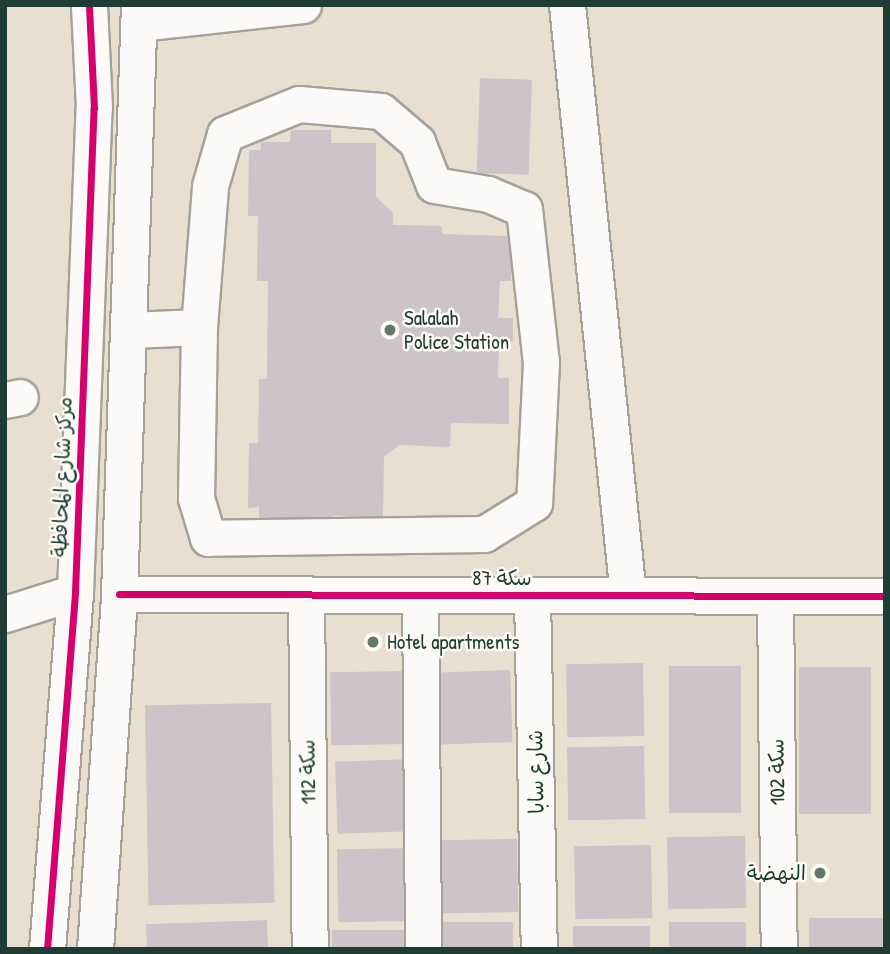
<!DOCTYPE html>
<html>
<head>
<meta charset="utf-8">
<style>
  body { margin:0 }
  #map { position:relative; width:890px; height:954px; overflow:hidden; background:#e8dfd0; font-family:"Patrick Hand","Playpen Sans Arabic",sans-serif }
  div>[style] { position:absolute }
  .building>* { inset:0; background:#ccc4c9; transform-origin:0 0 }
  .roads { filter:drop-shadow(2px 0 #a4a299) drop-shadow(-2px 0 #a4a299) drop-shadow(0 2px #a4a299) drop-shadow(0 -2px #a4a299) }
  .minor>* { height:35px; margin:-17.5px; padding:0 17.5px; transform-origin:17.5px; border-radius:17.5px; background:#fcfaf8 }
  .cycleway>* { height:7px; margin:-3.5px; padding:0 3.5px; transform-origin:3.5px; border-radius:3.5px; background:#d6006c }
  .dots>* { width:19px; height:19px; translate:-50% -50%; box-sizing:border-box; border:4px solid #fdfcf7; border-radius:50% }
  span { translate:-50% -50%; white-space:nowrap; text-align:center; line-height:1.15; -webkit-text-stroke:5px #fdfcf7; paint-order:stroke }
  .poi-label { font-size:21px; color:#1f3d34 }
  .left { translate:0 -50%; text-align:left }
  .right { translate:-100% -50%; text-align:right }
  .street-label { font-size:21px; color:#1f3d34 }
  .frame { position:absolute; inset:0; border:7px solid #1f3d34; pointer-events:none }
</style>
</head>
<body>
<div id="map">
  <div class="building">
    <div style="left:480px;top:78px;width:52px;height:95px;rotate:2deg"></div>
    <div style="clip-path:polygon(291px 130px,331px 130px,331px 143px,376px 143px,376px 197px,393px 213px,393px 225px,442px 226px,442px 234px,512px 236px,511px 281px,500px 281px,498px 318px,513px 318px,513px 342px,499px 341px,498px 378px,509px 378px,509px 424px,451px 423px,450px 447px,399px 445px,384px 457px,383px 516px,333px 516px,333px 529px,294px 528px,294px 518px,259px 518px,259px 507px,248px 508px,249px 443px,258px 443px,259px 379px,267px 379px,268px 281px,257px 281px,258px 216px,248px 216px,249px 150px,261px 150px,261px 142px,290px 142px)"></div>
    <div style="left:643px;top:663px;width:73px;height:77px;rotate:89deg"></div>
    <div style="left:741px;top:666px;width:147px;height:72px;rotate:90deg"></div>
    <div style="left:871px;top:667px;width:147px;height:72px;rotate:90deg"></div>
    <div style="left:510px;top:670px;width:72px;height:77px;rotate:88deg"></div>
    <div style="left:408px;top:671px;width:73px;height:78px;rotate:89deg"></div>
    <div style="left:271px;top:703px;width:200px;height:126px;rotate:89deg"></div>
    <div style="left:644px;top:746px;width:73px;height:77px;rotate:89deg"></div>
    <div style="left:412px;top:759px;width:72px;height:77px;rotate:88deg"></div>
    <div style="left:745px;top:836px;width:72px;height:78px;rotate:89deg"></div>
    <div style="left:517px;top:839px;width:73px;height:78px;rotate:89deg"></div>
    <div style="left:651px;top:845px;width:73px;height:77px;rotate:89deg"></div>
    <div style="left:415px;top:848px;width:73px;height:78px;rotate:89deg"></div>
    <div style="left:885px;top:918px;width:31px;height:76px;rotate:90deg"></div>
    <div style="left:267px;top:920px;width:29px;height:121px;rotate:88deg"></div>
    <div style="left:513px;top:922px;width:27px;height:77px;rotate:90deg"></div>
    <div style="left:746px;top:922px;width:27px;height:77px;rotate:90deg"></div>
    <div style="left:650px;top:926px;width:23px;height:77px;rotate:90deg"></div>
    <div style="left:410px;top:930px;width:19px;height:78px;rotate:90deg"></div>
  </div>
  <div class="roads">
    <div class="minor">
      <div style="left:567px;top:5px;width:593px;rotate:84.1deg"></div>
      <div style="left:140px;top:23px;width:164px;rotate:-6.3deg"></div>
      <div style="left:130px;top:330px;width:69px;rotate:-2.5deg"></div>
      <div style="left:199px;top:327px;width:141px;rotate:-85.5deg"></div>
      <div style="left:210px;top:186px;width:54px;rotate:-73.9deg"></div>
      <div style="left:225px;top:134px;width:80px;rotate:-22.1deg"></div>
      <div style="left:299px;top:104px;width:82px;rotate:4.9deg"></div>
      <div style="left:381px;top:111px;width:48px;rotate:40.7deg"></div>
      <div style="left:417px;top:142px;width:46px;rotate:68.4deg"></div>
      <div style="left:434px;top:185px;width:55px;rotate:9.5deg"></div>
      <div style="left:488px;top:194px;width:39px;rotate:23deg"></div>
      <div style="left:524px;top:209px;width:154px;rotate:83.7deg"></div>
      <div style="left:541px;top:362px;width:141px;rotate:92.8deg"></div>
      <div style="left:534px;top:503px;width:59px;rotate:148.2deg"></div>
      <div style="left:484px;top:534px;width:276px;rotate:179.2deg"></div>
      <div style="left:208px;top:538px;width:42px;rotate:-106.7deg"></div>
      <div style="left:196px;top:498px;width:171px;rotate:-89deg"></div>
      <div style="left:5px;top:400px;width:15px;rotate:-11deg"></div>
      <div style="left:119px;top:594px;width:766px;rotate:0.15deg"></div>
      <div style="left:306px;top:595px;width:354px;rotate:89.4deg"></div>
      <div style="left:420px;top:595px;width:354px;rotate:89.5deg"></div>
      <div style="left:532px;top:595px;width:354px;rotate:88.9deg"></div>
      <div style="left:775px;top:596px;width:353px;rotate:89.4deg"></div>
      <div style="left:5px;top:614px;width:73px;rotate:-17.4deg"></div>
      <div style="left:47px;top:949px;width:358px;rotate:-85.5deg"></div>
      <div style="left:75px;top:592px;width:484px;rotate:-87.8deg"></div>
      <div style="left:94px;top:108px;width:103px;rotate:-92.8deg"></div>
      <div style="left:95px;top:949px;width:356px;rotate:-86.1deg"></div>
      <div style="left:119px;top:594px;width:589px;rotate:-88.06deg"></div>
    </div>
  </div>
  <div class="cycleway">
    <div style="left:119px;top:594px;width:766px;rotate:0.15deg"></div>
    <div style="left:47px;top:949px;width:358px;rotate:-85.5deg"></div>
    <div style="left:75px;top:592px;width:484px;rotate:-87.8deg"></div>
    <div style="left:94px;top:108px;width:103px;rotate:-92.8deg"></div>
  </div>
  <div class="dots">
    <div style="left:390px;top:330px;background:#65766b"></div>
    <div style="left:373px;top:642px;background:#65766b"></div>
    <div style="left:820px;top:873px;background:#65766b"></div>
  </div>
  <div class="poi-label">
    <span class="left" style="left:404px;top:330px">Salalah<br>Police Station</span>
    <span class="left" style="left:387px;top:642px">Hotel apartments</span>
    <span class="right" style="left:806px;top:873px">النهضة</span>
  </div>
  <div class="street-label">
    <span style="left:62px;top:477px;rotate:-88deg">مركز شارع المحافظة</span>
    <span style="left:502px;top:578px">سكة 87</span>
    <span style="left:308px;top:772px;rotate:-91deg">سكة 112</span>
    <span style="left:536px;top:772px;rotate:-91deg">شارع سابا</span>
    <span style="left:777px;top:772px;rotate:-91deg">سكة 102</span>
  </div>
  <div class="frame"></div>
</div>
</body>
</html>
